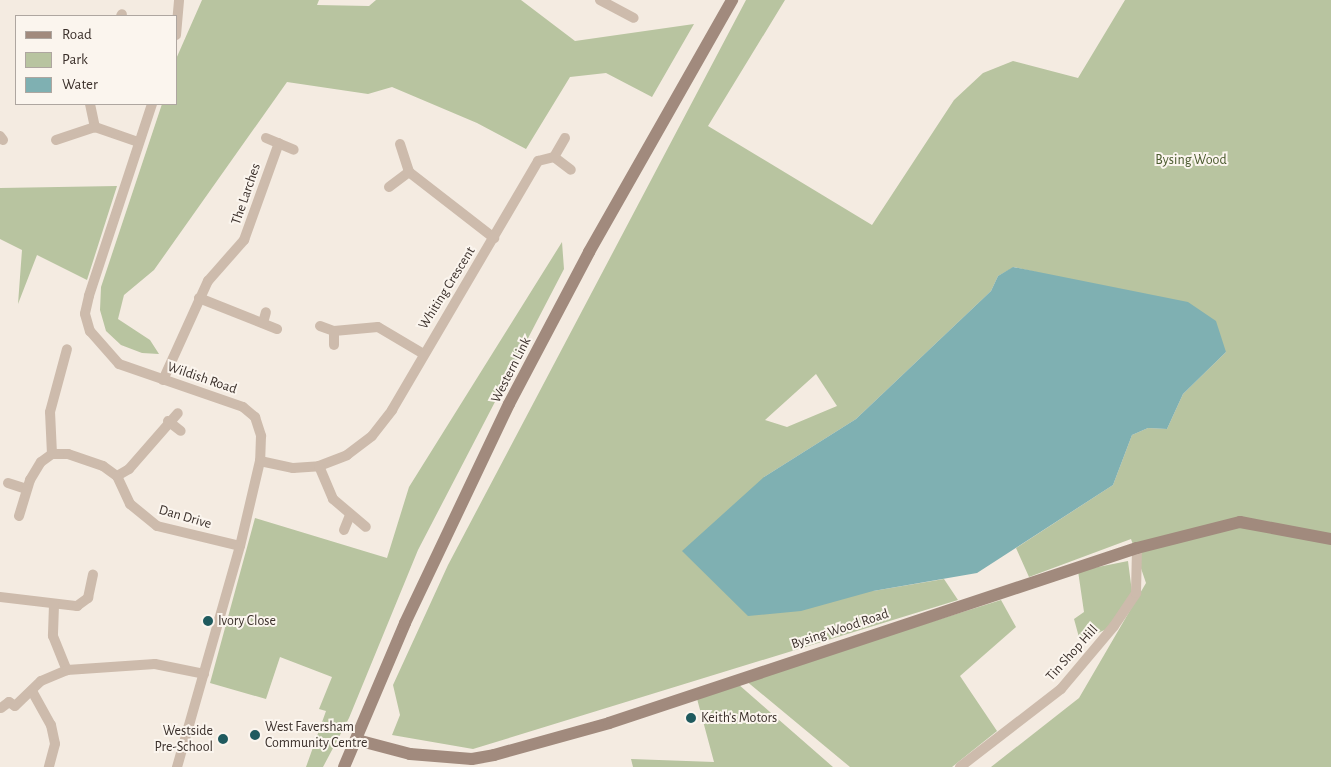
<!DOCTYPE html>
<html>
<head>
<meta charset="utf-8">
<style>
  body { margin:0 }
  #map { position:relative; width:1331px; height:767px; overflow:hidden; background:#f4ebe1; font-family:"Alegreya Sans",sans-serif }
  div>[style] { position:absolute }
  .green>* { inset:0; background:#b8c4a0 }
  .water>* { inset:0; background:#7fb0b2 }
  .street>* { height:10px; margin:-5px; padding:0 5px; transform-origin:5px; border-radius:5px; background:#cdbbac }
  .secondary>* { height:12px; margin:-6px; padding:0 6px; transform-origin:6px; border-radius:6px; background:#a18a7d }
  .dots>* { width:14px; height:14px; translate:-50% -50%; box-sizing:border-box; border:2px solid #fbf5ee; border-radius:50% }
  span { translate:-50% -50%; white-space:nowrap; text-align:center; line-height:1.15; -webkit-text-stroke:4px #fbf5ee; paint-order:stroke }
  .park-label { font-size:14px; color:#4a5a2e }
  .street-label { font-size:14px; color:#3b302b }
  .poi-label { font-size:14px; color:#3b302b }
  .left { translate:0 -50%; text-align:left }
  .right { translate:-100% -50%; text-align:right }
  .legend { position:absolute; left:15px; top:15px; width:162px; height:90px; box-sizing:border-box; background:#fbf5ee; border:1px solid #aea6a0; margin:0; padding:6px 9px; list-style:none; font-size:15px; color:#3b302b }
  .legend li { display:flex; align-items:center; gap:10px; height:25px }
  .legend b { width:25px; border:1px solid #aea6a0 }
</style>
</head>
<body>
<div id="map">
  <div class="green">
    <div style="clip-path:polygon(202px 0,319px 0,317px 5px,369px 6px,376px 0,521px 0,575px 41px,694px 24px,652px 97px,606px 73px,570px 77px,526px 149px,477px 123px,392px 87px,368px 94px,287px 82px,154px 270px,124px 295px,118px 319px,150px 340px,159px 354px,142px 353px,121px 345px,106px 331px,100px 310px,101px 287px,162px 104px,176px 104px,176px 59px)"></div>
    <div style="clip-path:polygon(evenodd,746px 0,785px 0,708px 126px,872px 225px,954px 100px,983px 73px,1013px 61px,1078px 78px,1125px 0,1331px 0,1331px 767px,991px 767px,1079px 698px,1146px 583px,1131px 539px,1029px 577px,1016px 548px,1113px 485px,1132px 435px,1148px 428px,1167px 429px,1183px 394px,1226px 352px,1087px 284px,1014px 267px,998px 276px,991px 291px,856px 419px,764px 477px,873px 591px,944px 579px,958px 600px,473px 749px,392px 735px,400px 715px,393px 685px,448px 565px,746px 0,816px 374px,837px 406px,787px 427px,765px 420px,816px 374px)"></div>
    <div style="clip-path:polygon(117px 186px,87px 280px,37px 255px,18px 304px,22px 250px,0 239px,0 188px)"></div>
    <div style="clip-path:polygon(562px 242px,564px 269px,418px 550px,349px 718px,323px 767px,306px 767px,326px 711px,319px 709px,332px 677px,280px 657px,266px 699px,210px 683px,255px 518px,387px 558px,409px 487px)"></div>
    <div style="clip-path:polygon(1128px 561px,1132px 592px,1109px 628px,1080px 641px,1074px 619px,1084px 612px,1078px 571px)"></div>
    <div style="clip-path:polygon(1001px 600px,1016px 627px,960px 676px,997px 731px,952px 767px,850px 767px,745px 680px)"></div>
    <div style="clip-path:polygon(738px 684px,833px 767px,633px 767px,631px 759px,714px 762px,696px 695px)"></div>
  </div>
  <div class="water">
    <div style="clip-path:polygon(1013px 267px,1188px 302px,1216px 321px,1226px 352px,1183px 394px,1167px 429px,1148px 428px,1132px 435px,1113px 485px,977px 573px,873px 591px,801px 611px,748px 616px,682px 551px,764px 477px,856px 419px,991px 291px,998px 276px)"></div>
  </div>
  <div class="street">
    <div style="left:600px;top:0;width:38px;rotate:28deg"></div>
    <div style="left:121px;top:16px;width:2px;rotate:-63deg"></div>
    <div style="left:176px;top:35px;width:35px;rotate:-85deg"></div>
    <div style="left:90px;top:104px;width:24px;rotate:78deg"></div>
    <div style="left:95px;top:127px;width:46px;rotate:19.2deg"></div>
    <div style="left:152px;top:104px;width:202px;rotate:108.2deg"></div>
    <div style="left:89px;top:296px;width:18px;rotate:103deg"></div>
    <div style="left:85px;top:314px;width:18px;rotate:74deg"></div>
    <div style="left:90px;top:331px;width:44px;rotate:48.7deg"></div>
    <div style="left:119px;top:364px;width:131px;rotate:19.1deg"></div>
    <div style="left:243px;top:407px;width:16px;rotate:40deg"></div>
    <div style="left:255px;top:417px;width:20px;rotate:72deg"></div>
    <div style="left:261px;top:436px;width:25px;rotate:92deg"></div>
    <div style="left:260px;top:461px;width:87px;rotate:103.2deg"></div>
    <div style="left:240px;top:546px;width:230px;rotate:105.9deg"></div>
    <div style="left:0;top:136px;width:5px;rotate:53deg"></div>
    <div style="left:266px;top:138px;width:30px;rotate:23deg"></div>
    <div style="left:56px;top:140px;width:41px;rotate:-18.4deg"></div>
    <div style="left:400px;top:144px;width:29px;rotate:72deg"></div>
    <div style="left:409px;top:172px;width:108px;rotate:37.8deg"></div>
    <div style="left:554px;top:157px;width:21px;rotate:37deg"></div>
    <div style="left:389px;top:187px;width:25px;rotate:-37deg"></div>
    <div style="left:199px;top:298px;width:84px;rotate:21.7deg"></div>
    <div style="left:263px;top:323px;width:11px;rotate:-75deg"></div>
    <div style="left:320px;top:326px;width:15px;rotate:20deg"></div>
    <div style="left:334px;top:331px;width:44px;rotate:-5.2deg"></div>
    <div style="left:378px;top:327px;width:51px;rotate:30.6deg"></div>
    <div style="left:334px;top:331px;width:14px;rotate:90deg"></div>
    <div style="left:163px;top:380px;width:109px;rotate:-65.6deg"></div>
    <div style="left:208px;top:281px;width:55px;rotate:-48.7deg"></div>
    <div style="left:244px;top:240px;width:103px;rotate:-70.2deg"></div>
    <div style="left:168px;top:421px;width:16px;rotate:38deg"></div>
    <div style="left:52px;top:454px;width:42px;rotate:-92.7deg"></div>
    <div style="left:50px;top:412px;width:65px;rotate:-74.9deg"></div>
    <div style="left:260px;top:461px;width:34px;rotate:12deg"></div>
    <div style="left:293px;top:468px;width:26px;rotate:-4deg"></div>
    <div style="left:319px;top:466px;width:30px;rotate:-21deg"></div>
    <div style="left:347px;top:455px;width:31px;rotate:-37deg"></div>
    <div style="left:372px;top:436px;width:33px;rotate:-52deg"></div>
    <div style="left:392px;top:410px;width:289px;rotate:-59.6deg"></div>
    <div style="left:538px;top:161px;width:16px;rotate:-14deg"></div>
    <div style="left:554px;top:157px;width:22px;rotate:-60deg"></div>
    <div style="left:319px;top:466px;width:36px;rotate:67deg"></div>
    <div style="left:333px;top:499px;width:43px;rotate:40.3deg"></div>
    <div style="left:117px;top:476px;width:14px;rotate:-30deg"></div>
    <div style="left:129px;top:469px;width:74px;rotate:-48.8deg"></div>
    <div style="left:8px;top:483px;width:19px;rotate:18deg"></div>
    <div style="left:19px;top:516px;width:38px;rotate:-73deg"></div>
    <div style="left:30px;top:480px;width:21px;rotate:-59deg"></div>
    <div style="left:41px;top:462px;width:14px;rotate:-36deg"></div>
    <div style="left:52px;top:454px;width:16px"></div>
    <div style="left:68px;top:454px;width:37px;rotate:19deg"></div>
    <div style="left:103px;top:466px;width:17px;rotate:36deg"></div>
    <div style="left:117px;top:476px;width:31px;rotate:65deg"></div>
    <div style="left:130px;top:504px;width:35px;rotate:39deg"></div>
    <div style="left:157px;top:526px;width:85px;rotate:13.5deg"></div>
    <div style="left:344px;top:530px;width:16px;rotate:-68deg"></div>
    <div style="left:0;top:597px;width:78px;rotate:6.7deg"></div>
    <div style="left:77px;top:606px;width:14px;rotate:-36deg"></div>
    <div style="left:88px;top:598px;width:24px;rotate:-78deg"></div>
    <div style="left:54px;top:605px;width:31px;rotate:92deg"></div>
    <div style="left:53px;top:636px;width:37px;rotate:68deg"></div>
    <div style="left:32px;top:691px;width:39px;rotate:61deg"></div>
    <div style="left:51px;top:725px;width:19px;rotate:78deg"></div>
    <div style="left:55px;top:744px;width:24px;rotate:105deg"></div>
    <div style="left:1px;top:708px;width:10px;rotate:-37deg"></div>
    <div style="left:9px;top:702px;width:7px;rotate:34deg"></div>
    <div style="left:15px;top:706px;width:36px;rotate:-44deg"></div>
    <div style="left:41px;top:681px;width:28px;rotate:-23deg"></div>
    <div style="left:67px;top:670px;width:88px;rotate:-3.9deg"></div>
    <div style="left:155px;top:664px;width:50px;rotate:11.5deg"></div>
    <div style="left:960px;top:767px;width:128px;rotate:-37.7deg"></div>
    <div style="left:1061px;top:689px;width:82px;rotate:-49.9deg"></div>
    <div style="left:1114px;top:626px;width:40px;rotate:-56deg"></div>
    <div style="left:1136px;top:593px;width:45px;rotate:-88.7deg"></div>
  </div>
  <div class="secondary">
    <div style="left:357px;top:740px;width:55px;rotate:14.8deg"></div>
    <div style="left:410px;top:754px;width:62px;rotate:4.6deg"></div>
    <div style="left:472px;top:759px;width:22px;rotate:-10deg"></div>
    <div style="left:494px;top:755px;width:119px;rotate:-15.5deg"></div>
    <div style="left:609px;top:723px;width:556px;rotate:-18.34deg"></div>
    <div style="left:1137px;top:548px;width:106px;rotate:-14.2deg"></div>
    <div style="left:1240px;top:522px;width:93px;rotate:10.6deg"></div>
    <div style="left:344px;top:767px;width:156px;rotate:-67deg"></div>
    <div style="left:405px;top:623px;width:242px;rotate:-64.6deg"></div>
    <div style="left:509px;top:404px;width:172px;rotate:-62.2deg"></div>
    <div style="left:589px;top:252px;width:290px;rotate:-60.4deg"></div>
  </div>
  <div class="dots">
    <div style="left:208px;top:621px;background:#1f5a5e"></div>
    <div style="left:691px;top:718px;background:#1f5a5e"></div>
    <div style="left:255px;top:735px;background:#1f5a5e"></div>
    <div style="left:223px;top:739px;background:#1f5a5e"></div>
  </div>
  <div class="park-label">
    <span style="left:1191px;top:160px">Bysing Wood</span>
  </div>
  <div class="street-label">
    <span style="left:246px;top:194px;rotate:-71deg">The Larches</span>
    <span style="left:447px;top:288px;rotate:-58deg">Whiting Crescent</span>
    <span style="left:511px;top:370px;rotate:-63deg">Western Link</span>
    <span style="left:202px;top:378px;rotate:19deg">Wildish Road</span>
    <span style="left:185px;top:517px;rotate:16deg">Dan Drive</span>
    <span style="left:840px;top:629px;rotate:-18deg">Bysing Wood Road</span>
    <span style="left:1072px;top:653px;rotate:-48deg">Tin Shop Hill</span>
  </div>
  <div class="poi-label">
    <span class="left" style="left:218px;top:621px">Ivory Close</span>
    <span class="left" style="left:701px;top:718px">Keith's Motors</span>
    <span class="left" style="left:265px;top:735px">West Faversham<br>Community Centre</span>
    <span class="right" style="left:213px;top:739px">Westside<br>Pre-School</span>
  </div>
  <ul class="legend">
  <li><b style="height:6px;background:#a18a7d"></b>Road</li>
  <li><b style="height:14px;background:#b8c4a0"></b>Park</li>
  <li><b style="height:14px;background:#7fb0b2"></b>Water</li>
  </ul>
</div>
</body>
</html>
